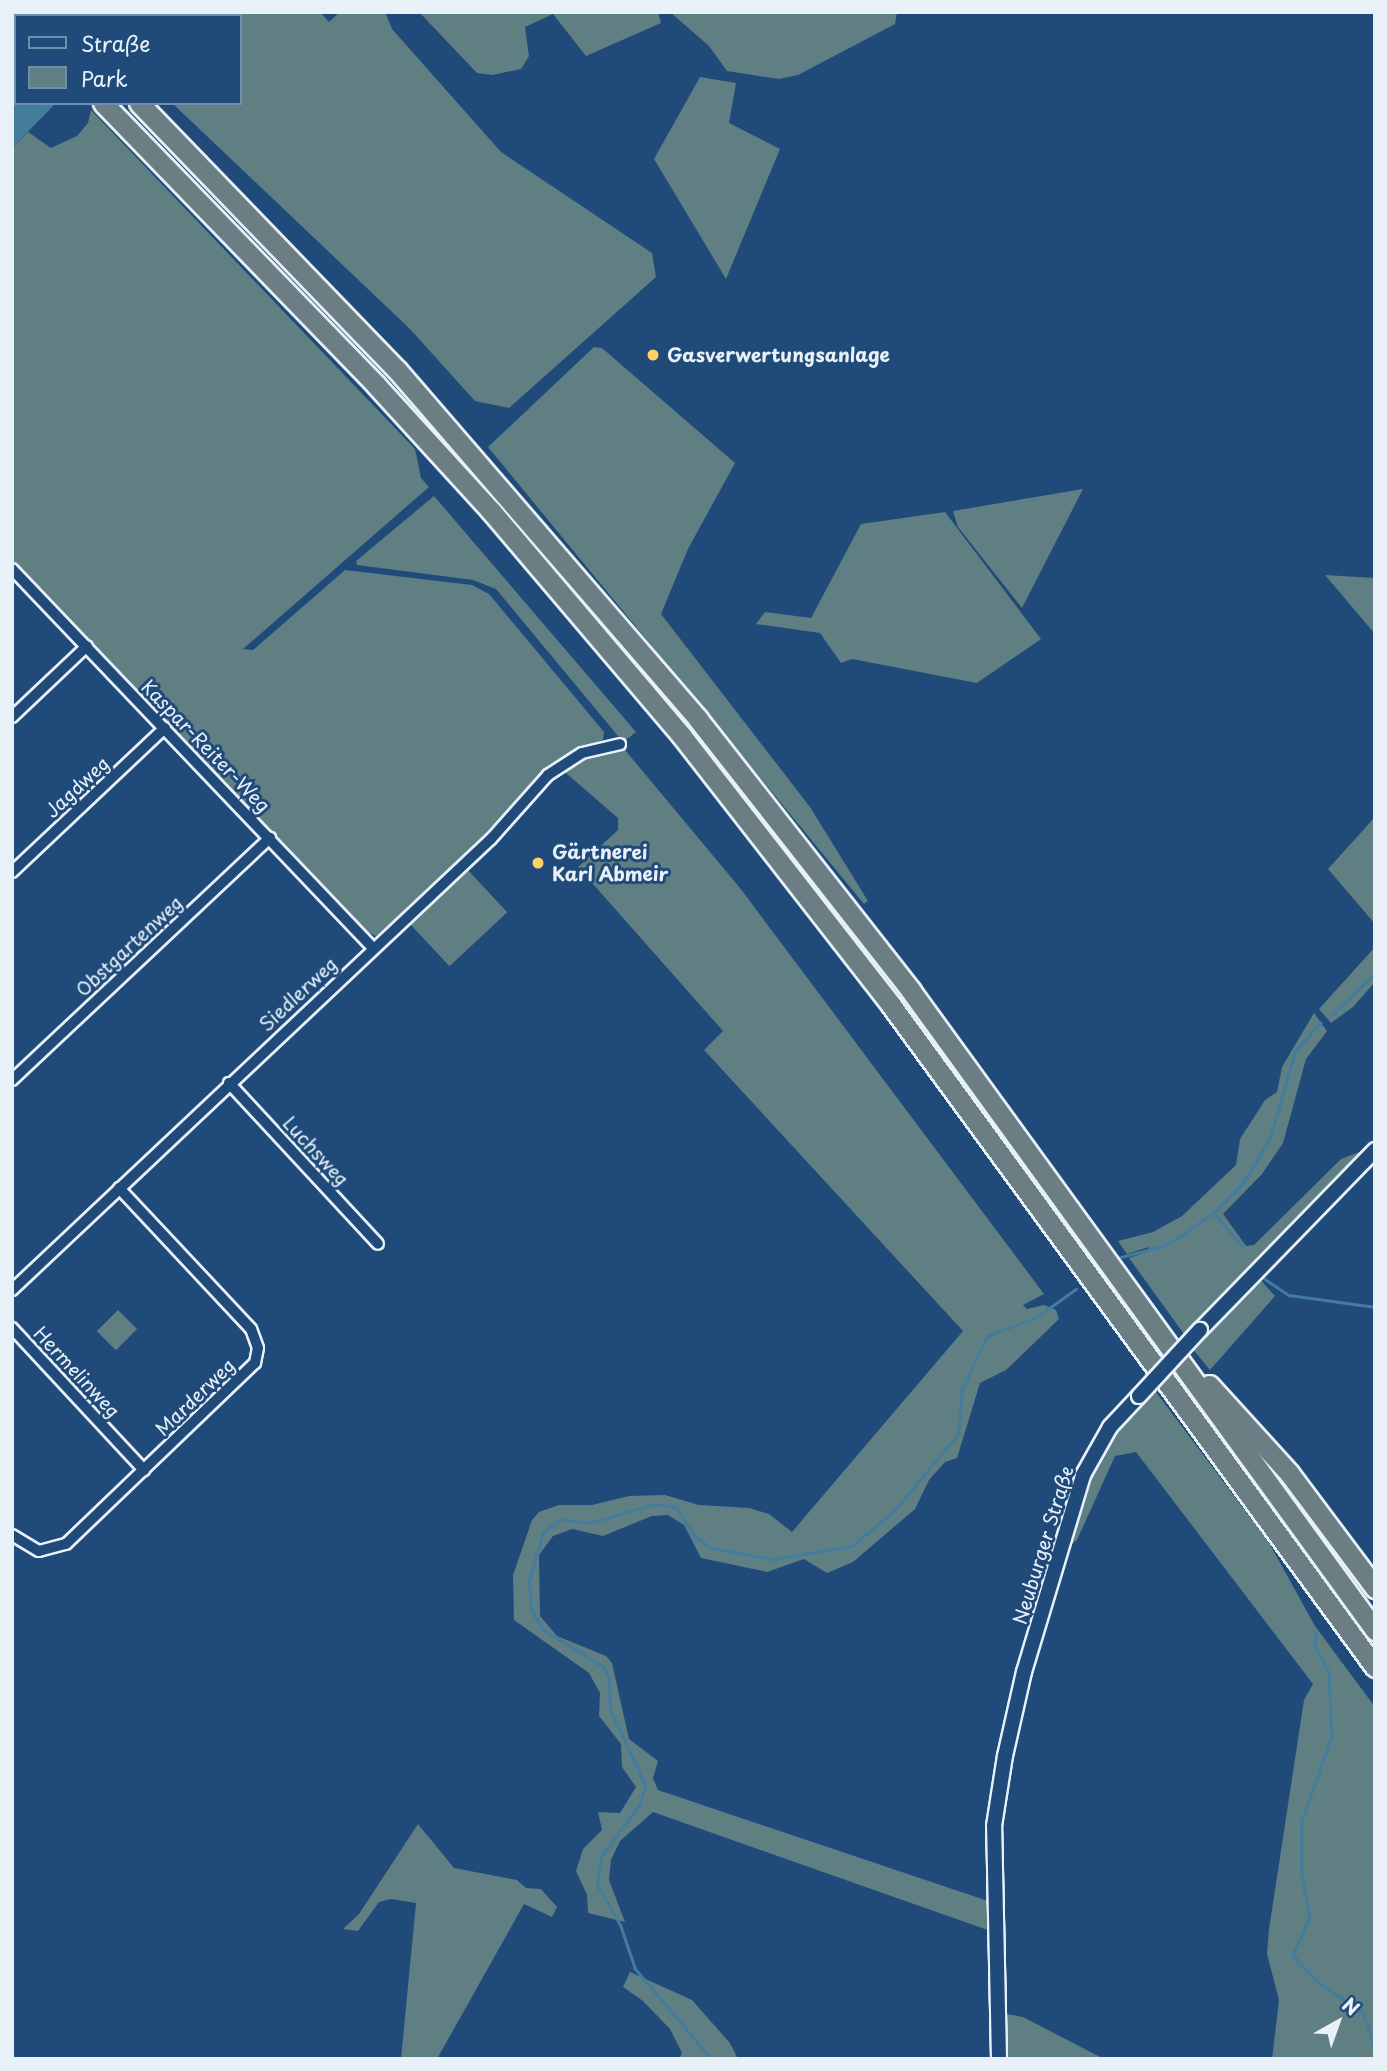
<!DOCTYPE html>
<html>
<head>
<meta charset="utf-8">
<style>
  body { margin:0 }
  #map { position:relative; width:1387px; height:2071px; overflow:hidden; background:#1f4a7a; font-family:"Playpen Sans",sans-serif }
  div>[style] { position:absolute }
  .green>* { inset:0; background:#5f7f83; transform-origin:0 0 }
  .water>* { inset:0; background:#447c9d }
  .stream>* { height:2.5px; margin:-1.25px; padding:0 1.25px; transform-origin:1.25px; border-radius:1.25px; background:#447c9d }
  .roads { filter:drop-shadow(2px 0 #e8f1f8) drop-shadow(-2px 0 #e8f1f8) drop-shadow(0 2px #e8f1f8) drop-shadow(0 -2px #e8f1f8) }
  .minor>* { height:10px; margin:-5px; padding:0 5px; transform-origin:5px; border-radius:5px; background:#1f4a7a }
  .tertiary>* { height:14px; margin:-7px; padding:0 7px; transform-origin:7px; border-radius:7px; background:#1f4a7a }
  .motorway>* { height:19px; margin:-9.5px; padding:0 9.5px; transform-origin:9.5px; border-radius:9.5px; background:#6b7e84 }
  .bridges { filter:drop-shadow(2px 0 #e8f1f8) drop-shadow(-2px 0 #e8f1f8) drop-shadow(0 2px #e8f1f8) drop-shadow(0 -2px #e8f1f8) }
  .tertiary-bridge>* { height:14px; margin:-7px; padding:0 7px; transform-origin:7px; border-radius:7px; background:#1f4a7a }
  .dots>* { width:19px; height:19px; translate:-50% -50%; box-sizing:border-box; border:4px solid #1f4a7a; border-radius:50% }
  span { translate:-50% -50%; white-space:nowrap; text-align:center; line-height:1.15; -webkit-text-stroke:6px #1f4a7a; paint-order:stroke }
  .poi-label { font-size:19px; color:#e8f1f8; font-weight:700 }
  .left { translate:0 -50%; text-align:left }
  .street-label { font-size:19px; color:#e8f1f8 }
  .frame { position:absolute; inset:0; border:14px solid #e8f1f8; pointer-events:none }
  .legend { position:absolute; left:14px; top:14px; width:228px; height:91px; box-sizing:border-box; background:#1f4a7a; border:2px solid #6f8dac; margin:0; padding:9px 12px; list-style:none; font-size:21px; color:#e8f1f8 }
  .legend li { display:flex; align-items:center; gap:14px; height:35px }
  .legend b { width:35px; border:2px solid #6f8dac }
  .north { position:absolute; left:1303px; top:1987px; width:70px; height:70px; -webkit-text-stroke:5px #1f4a7a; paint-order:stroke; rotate:40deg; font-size:19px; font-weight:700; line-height:28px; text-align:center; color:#e8f1f8 }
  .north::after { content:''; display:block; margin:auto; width:24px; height:32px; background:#e8f1f8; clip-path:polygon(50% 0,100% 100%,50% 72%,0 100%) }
</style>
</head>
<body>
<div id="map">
  <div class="green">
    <div style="clip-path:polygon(145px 12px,320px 12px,329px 22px,340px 12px,385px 12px,392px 29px,501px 152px,652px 253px,656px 277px,509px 408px,475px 401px,409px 328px,172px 103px,240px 103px,240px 16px,141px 16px)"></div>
    <div style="clip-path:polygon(419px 12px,658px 12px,661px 23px,586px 56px,553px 14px,525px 27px,529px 56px,521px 69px,492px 75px,477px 73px)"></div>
    <div style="clip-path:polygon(670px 12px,897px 12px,895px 24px,798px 75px,779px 79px,727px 71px,709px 46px)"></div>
    <div style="clip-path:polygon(700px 77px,736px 83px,729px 123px,780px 149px,726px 279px,654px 159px)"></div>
    <div style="clip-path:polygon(91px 110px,415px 449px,421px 478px,429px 487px,243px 649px,253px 650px,345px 570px,472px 585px,489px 594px,604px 732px,603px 740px,566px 755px,545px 772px,433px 887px,376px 936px,365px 931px,12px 564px,12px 148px,28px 132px,51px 148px,77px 136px,88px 123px)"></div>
    <div style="clip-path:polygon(594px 347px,602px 348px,735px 463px,688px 549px,661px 614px,810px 807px,868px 901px,864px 904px,488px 447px)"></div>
    <div style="clip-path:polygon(1083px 489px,1022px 608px,958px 527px,953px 511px)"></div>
    <div style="clip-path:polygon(434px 496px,636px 732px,623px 742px,496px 589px,473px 580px,357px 565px,356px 561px)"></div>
    <div style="clip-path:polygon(945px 512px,1041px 639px,977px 683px,852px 659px,841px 663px,820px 633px,756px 624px,765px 612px,811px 618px,861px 524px)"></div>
    <div style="clip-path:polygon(1325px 575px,1375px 578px,1375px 634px)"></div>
    <div style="clip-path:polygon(620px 744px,740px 888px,1044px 1294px,1023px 1305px,1027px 1309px,1044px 1305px,1056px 1310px,1059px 1319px,1006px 1370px,980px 1383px,957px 1458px,945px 1462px,929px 1480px,915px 1509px,853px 1562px,827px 1573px,804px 1559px,767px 1572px,701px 1558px,684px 1525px,668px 1515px,652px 1516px,603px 1536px,572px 1529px,553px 1536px,539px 1555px,540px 1616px,557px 1636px,606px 1656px,612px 1663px,629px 1739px,658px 1761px,653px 1778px,658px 1790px,997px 1904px,999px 1934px,653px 1812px,620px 1841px,611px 1860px,609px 1880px,625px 1922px,588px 1913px,587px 1895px,576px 1871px,583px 1849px,602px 1830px,598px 1812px,620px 1813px,636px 1787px,622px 1767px,621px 1744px,599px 1716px,600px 1693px,589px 1673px,514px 1620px,513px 1575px,532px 1520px,539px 1512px,559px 1505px,592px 1505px,629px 1496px,665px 1495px,699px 1505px,749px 1508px,769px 1514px,792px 1532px,963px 1331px,704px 1050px,723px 1031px,578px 867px,618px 830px,618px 818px,559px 767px)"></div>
    <div style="clip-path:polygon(1375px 817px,1375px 924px,1328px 869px)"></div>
    <div style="left:465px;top:867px;width:62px;height:79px;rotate:47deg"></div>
    <div style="clip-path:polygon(1375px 947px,1375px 982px,1353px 1007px,1331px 1023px,1319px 1009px)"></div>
    <div style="clip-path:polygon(1314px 1013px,1327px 1031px,1306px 1059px,1283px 1143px,1262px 1174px,1223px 1214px,1246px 1246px,1254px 1245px,1341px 1159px,1367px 1149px,1184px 1334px,1129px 1258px,1147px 1252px,1149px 1247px,1127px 1254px,1118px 1241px,1153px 1232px,1182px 1216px,1236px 1165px,1240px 1139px,1265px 1100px,1277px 1092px,1282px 1067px)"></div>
    <div style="clip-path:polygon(1258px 1277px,1275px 1296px,1210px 1370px,1192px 1348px)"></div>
    <div style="left:118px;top:1310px;width:27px;height:30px;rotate:45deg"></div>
    <div style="clip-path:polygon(1153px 1388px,1268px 1541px,1315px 1626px,1375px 1707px,1375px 2059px,1272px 2059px,1279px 2000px,1267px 1954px,1269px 1929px,1304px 1700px,1313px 1684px,1136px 1452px,1115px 1456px,1077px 1540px,1062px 1551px,1079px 1496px,1114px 1431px)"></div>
    <div style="clip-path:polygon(418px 1824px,454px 1868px,517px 1880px,526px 1888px,541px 1889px,557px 1907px,552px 1917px,524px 1904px,437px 2059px,401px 2059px,416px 1903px,391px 1899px,379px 1902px,358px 1931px,343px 1929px,359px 1914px)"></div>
    <div style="clip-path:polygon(630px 1972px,692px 2000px,730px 2043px,738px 2059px,679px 2059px,682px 2053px,670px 2029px,643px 2001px,623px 1987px)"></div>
    <div style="clip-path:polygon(1006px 2014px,1023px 2017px,1104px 2059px,1004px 2059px)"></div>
  </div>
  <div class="water">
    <div style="clip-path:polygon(12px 12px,145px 12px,16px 16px,16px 103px,56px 103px,12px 148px)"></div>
  </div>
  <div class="stream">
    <div style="left:1332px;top:1015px;width:60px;rotate:-44.3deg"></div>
    <div style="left:1214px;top:1213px;width:45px;rotate:49.5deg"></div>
    <div style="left:1121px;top:1257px;width:43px;rotate:-14.7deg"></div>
    <div style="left:1163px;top:1246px;width:22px;rotate:-30deg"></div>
    <div style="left:1182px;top:1235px;width:39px;rotate:-35deg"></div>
    <div style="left:1214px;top:1213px;width:42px;rotate:-46deg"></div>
    <div style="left:1243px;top:1183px;width:52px;rotate:-59deg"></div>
    <div style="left:1270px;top:1138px;width:91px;rotate:-74deg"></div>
    <div style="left:1295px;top:1051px;width:38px;rotate:-48deg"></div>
    <div style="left:1265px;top:1279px;width:29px;rotate:34deg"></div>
    <div style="left:1289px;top:1295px;width:87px;rotate:7.9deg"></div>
    <div style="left:1316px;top:1632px;width:13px;rotate:94deg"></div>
    <div style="left:1315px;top:1645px;width:30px;rotate:63deg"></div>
    <div style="left:1329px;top:1672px;width:64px;rotate:87.3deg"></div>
    <div style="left:1332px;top:1736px;width:90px;rotate:109.4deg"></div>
    <div style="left:1302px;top:1821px;width:56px;rotate:90deg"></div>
    <div style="left:1302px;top:1877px;width:42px;rotate:79deg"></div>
    <div style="left:1310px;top:1918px;width:41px;rotate:114.7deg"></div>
    <div style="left:1293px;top:1955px;width:37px;rotate:47deg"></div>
    <div style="left:1318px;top:1982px;width:54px;rotate:33.7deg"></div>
    <div style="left:1363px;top:2012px;width:37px;rotate:71deg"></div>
    <div style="left:711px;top:2059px;width:118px;rotate:-130.2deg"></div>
    <div style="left:635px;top:1969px;width:46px;rotate:-108.8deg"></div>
    <div style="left:620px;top:1925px;width:46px;rotate:-119.9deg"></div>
    <div style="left:597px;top:1885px;width:28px;rotate:-82deg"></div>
    <div style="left:601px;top:1857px;width:66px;rotate:-53.7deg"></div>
    <div style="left:640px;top:1804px;width:20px;rotate:-75deg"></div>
    <div style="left:645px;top:1785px;width:83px;rotate:-115deg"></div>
    <div style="left:610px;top:1710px;width:32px;rotate:-92deg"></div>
    <div style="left:609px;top:1678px;width:13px;rotate:-119deg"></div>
    <div style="left:603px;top:1667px;width:70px;rotate:-148.3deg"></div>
    <div style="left:543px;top:1630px;width:23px;rotate:-121deg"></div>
    <div style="left:531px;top:1610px;width:29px;rotate:-94deg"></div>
    <div style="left:529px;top:1581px;width:50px;rotate:-73.7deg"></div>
    <div style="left:543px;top:1533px;width:22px;rotate:-39deg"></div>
    <div style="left:560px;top:1519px;width:29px;rotate:8deg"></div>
    <div style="left:589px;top:1523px;width:69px;rotate:-16.1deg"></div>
    <div style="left:655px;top:1504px;width:21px;rotate:8deg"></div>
    <div style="left:676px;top:1507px;width:35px;rotate:57deg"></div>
    <div style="left:695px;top:1536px;width:20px;rotate:37deg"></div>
    <div style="left:711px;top:1548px;width:62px;rotate:10.2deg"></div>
    <div style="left:772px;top:1559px;width:81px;rotate:-9.2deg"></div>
    <div style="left:852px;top:1546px;width:55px;rotate:-39.8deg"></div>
    <div style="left:894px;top:1511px;width:100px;rotate:-50.3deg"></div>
    <div style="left:958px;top:1434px;width:45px;rotate:-84.9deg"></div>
    <div style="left:962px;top:1389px;width:59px;rotate:-64.7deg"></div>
    <div style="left:987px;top:1336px;width:51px;rotate:-20.6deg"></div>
    <div style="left:1035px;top:1318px;width:50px;rotate:-35.3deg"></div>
  </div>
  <div class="roads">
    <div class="minor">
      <div style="left:12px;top:569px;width:523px;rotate:46.39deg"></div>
      <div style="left:12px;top:717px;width:103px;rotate:-43.4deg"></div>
      <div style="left:12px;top:872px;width:210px;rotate:-43.3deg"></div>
      <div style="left:12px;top:1080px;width:354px;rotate:-43.2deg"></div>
      <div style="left:229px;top:1083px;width:219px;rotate:47.2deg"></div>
      <div style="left:12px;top:1290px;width:658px;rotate:-43.28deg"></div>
      <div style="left:491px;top:839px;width:86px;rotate:-48.3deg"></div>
      <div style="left:548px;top:775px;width:40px;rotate:-32.9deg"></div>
      <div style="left:582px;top:753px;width:39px;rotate:-13deg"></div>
      <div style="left:12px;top:1328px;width:194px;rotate:47.1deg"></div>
      <div style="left:12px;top:1535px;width:31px;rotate:31deg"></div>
      <div style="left:39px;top:1551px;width:28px;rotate:-15deg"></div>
      <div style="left:66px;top:1544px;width:262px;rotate:-43.8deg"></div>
      <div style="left:255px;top:1363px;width:15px;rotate:-79deg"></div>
      <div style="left:258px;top:1348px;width:20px;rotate:-110deg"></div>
      <div style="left:251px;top:1329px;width:193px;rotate:-133.1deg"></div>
    </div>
    <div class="tertiary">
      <div style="left:1200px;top:1330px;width:251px;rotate:-45.8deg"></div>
      <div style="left:999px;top:2059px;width:233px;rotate:-91.2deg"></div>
      <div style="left:994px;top:1826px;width:71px;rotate:-81.1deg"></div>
      <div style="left:1005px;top:1756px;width:86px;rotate:-77.3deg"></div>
      <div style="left:1024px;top:1672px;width:206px;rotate:-73.3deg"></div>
      <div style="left:1083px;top:1475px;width:55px;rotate:-60.6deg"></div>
      <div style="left:1110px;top:1427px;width:42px;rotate:-46.9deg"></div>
    </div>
    <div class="motorway">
      <div style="left:45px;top:12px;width:6px;rotate:45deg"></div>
      <div style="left:12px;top:16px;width:5px;rotate:37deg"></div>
      <div style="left:103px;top:103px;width:392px;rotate:45.9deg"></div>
      <div style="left:376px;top:385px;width:171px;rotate:47.6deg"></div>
      <div style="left:491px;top:511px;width:294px;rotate:49.7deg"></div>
      <div style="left:681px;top:735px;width:342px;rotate:52.1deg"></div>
      <div style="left:891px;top:1005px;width:820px;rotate:53.83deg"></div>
      <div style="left:139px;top:103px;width:371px;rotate:46deg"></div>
      <div style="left:397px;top:370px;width:461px;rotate:49.2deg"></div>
      <div style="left:698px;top:719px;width:345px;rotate:51.9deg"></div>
      <div style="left:911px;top:991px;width:790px;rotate:54.02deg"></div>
      <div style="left:1209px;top:1385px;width:119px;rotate:47.7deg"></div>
      <div style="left:1289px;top:1473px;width:144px;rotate:53.2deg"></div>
    </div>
  </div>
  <div class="bridges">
    <div class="tertiary-bridge">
      <div style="left:1139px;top:1396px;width:90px;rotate:-47.3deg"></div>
    </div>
  </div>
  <div class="dots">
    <div style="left:653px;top:355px;background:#ffd166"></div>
    <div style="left:538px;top:863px;background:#ffd166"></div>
  </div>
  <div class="poi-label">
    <span class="left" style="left:667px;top:355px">Gasverwertungsanlage</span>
    <span class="left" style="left:552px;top:863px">Gärtnerei<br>Karl Abmeir</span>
  </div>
  <div class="street-label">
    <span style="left:206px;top:746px;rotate:46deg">Kaspar-Reiter-Weg</span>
    <span style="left:77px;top:787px;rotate:-43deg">Jagdweg</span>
    <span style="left:129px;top:946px;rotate:-43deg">Obstgartenweg</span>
    <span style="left:298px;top:994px;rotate:-43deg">Siedlerweg</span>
    <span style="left:316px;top:1151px;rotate:47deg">Luchsweg</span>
    <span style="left:77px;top:1372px;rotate:47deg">Hermelinweg</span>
    <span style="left:195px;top:1397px;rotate:-44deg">Marderweg</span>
    <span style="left:1043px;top:1545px;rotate:-73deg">Neuburger Straße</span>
  </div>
  <div class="frame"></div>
  <ul class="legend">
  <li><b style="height:9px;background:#1f4a7a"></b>Straße</li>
  <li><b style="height:19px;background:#5f7f83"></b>Park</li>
  </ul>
  <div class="north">N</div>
</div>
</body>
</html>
